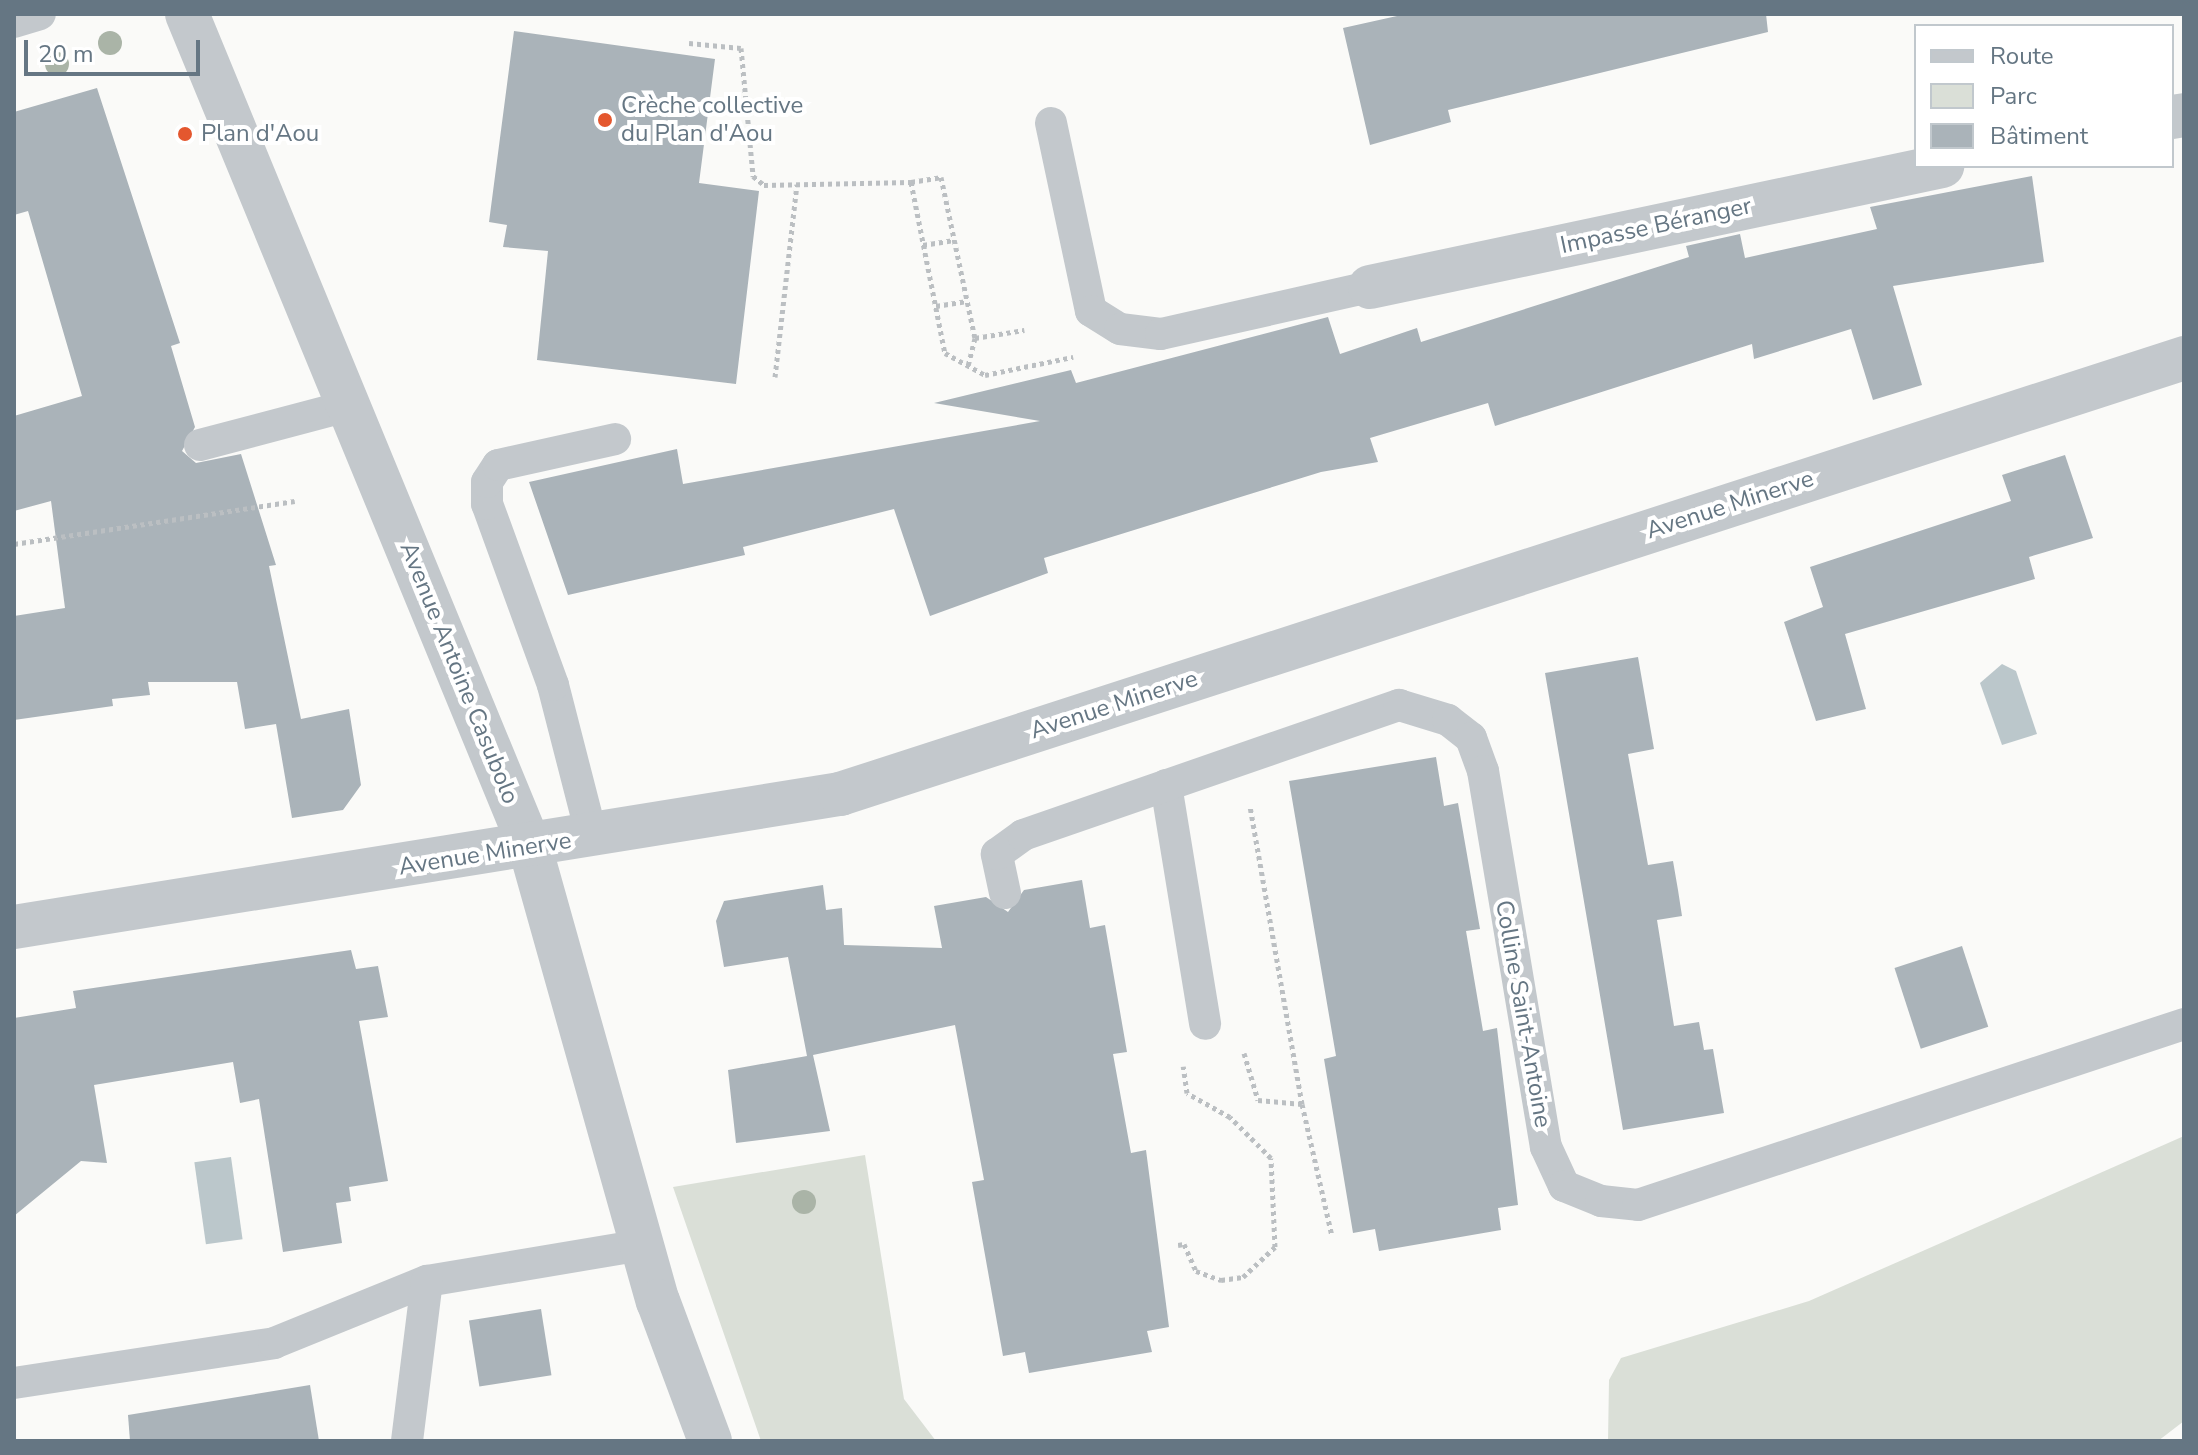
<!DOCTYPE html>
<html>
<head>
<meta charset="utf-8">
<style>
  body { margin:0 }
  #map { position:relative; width:2198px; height:1455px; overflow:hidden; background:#fafaf8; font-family:"Nunito Sans",sans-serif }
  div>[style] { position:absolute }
  .green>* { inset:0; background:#dadfd7 }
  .water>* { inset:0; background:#bbc7cb; transform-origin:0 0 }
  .building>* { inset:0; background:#aab3b9; transform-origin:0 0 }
  .path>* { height:5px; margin-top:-2.5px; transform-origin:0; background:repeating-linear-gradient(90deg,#bbbfc2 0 4px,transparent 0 8px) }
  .service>* { height:32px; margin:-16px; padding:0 16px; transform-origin:16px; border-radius:16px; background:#c3c8cc }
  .minor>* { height:44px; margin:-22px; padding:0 22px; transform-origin:22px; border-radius:22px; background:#c3c8cc }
  .trees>* { width:24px; height:24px; margin:-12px; border-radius:50%; background:#aab4a7 }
  .dots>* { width:22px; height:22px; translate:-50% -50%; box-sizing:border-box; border:4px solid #fff; border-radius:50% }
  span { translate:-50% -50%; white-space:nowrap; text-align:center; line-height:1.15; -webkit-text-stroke:8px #fff; paint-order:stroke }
  .poi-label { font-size:24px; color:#657683 }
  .left { translate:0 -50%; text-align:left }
  .street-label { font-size:24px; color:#657683 }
  .frame { position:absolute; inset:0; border:16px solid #657683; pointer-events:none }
  .legend { position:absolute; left:1914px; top:24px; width:260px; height:144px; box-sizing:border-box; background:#fff; border:2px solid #c1c8cd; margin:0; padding:10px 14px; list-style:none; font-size:24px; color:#657683 }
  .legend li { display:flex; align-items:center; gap:16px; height:40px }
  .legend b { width:40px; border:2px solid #c1c8cd }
  .scale { position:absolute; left:24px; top:40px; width:176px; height:36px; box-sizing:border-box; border:4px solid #657683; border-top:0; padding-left:10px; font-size:24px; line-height:28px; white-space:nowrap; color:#657683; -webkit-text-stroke:6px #fff; paint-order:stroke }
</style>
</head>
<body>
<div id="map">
  <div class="green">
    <div style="clip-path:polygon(2184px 1136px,2184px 1421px,2158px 1441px,1608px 1441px,1609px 1380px,1621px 1358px,1809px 1301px)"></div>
    <div style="clip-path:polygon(865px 1155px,904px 1399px,936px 1441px,761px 1441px,673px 1187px)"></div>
  </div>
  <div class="water">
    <div style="clip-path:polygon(2002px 664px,2016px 671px,2037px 734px,2002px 745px,1980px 683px)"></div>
    <div style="left:231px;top:1157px;width:83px;height:37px;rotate:82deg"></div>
  </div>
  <div class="building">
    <div style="clip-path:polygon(1406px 14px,1766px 14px,1768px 32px,1448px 110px,1451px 122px,1370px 145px,1343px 28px)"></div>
    <div style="clip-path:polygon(514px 31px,715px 59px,699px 183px,759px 191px,736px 384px,537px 360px,548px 251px,503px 247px,507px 225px,489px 222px)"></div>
    <div style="clip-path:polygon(97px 88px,180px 343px,171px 346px,195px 427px,182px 451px,196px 463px,241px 454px,276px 565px,269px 566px,301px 719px,349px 709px,361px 785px,343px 810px,292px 818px,276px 724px,245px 729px,237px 682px,148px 682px,150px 695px,112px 699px,113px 706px,14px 720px,14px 616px,65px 608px,51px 501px,14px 511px,14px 416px,82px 396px,28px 211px,14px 215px,14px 112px)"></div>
    <div style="clip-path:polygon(2032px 176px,2044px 262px,1893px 286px,1922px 385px,1873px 400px,1851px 329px,1754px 359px,1752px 344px,1495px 426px,1488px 403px,1370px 438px,1378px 462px,1321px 472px,1044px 558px,1048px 573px,930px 616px,894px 509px,743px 547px,745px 555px,568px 595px,529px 482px,677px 449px,683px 484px,1040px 421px,934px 403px,1071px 370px,1076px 383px,1328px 317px,1340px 354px,1417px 328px,1421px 342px,1689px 257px,1686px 246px,1740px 234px,1745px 258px,1877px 229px,1870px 207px)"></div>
    <div style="clip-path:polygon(2065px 455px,2093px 538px,2029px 557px,2035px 579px,1845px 634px,1866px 709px,1816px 721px,1784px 622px,1823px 607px,1810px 567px,2011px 501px,2002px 475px)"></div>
    <div style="clip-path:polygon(1638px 657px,1654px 749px,1628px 754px,1648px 865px,1673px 861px,1678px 890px,1682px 916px,1657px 920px,1674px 1026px,1699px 1022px,1704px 1050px,1713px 1049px,1724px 1113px,1623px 1130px,1545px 673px)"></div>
    <div style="clip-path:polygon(1436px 757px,1444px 806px,1458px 803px,1480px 929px,1466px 931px,1483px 1031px,1497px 1028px,1518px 1205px,1498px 1208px,1501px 1230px,1379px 1251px,1375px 1229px,1353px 1233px,1324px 1059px,1336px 1056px,1289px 781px)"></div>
    <div style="clip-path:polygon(1082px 880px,1090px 928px,1105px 925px,1127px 1052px,1113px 1054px,1131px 1153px,1146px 1150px,1169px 1327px,1147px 1331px,1152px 1352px,1029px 1373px,1025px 1352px,1003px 1356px,972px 1182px,984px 1180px,955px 1025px,813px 1055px,830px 1131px,736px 1143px,728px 1070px,807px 1056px,788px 957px,724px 967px,716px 921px,724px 901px,823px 885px,826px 910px,842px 908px,844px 945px,942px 948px,934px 906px,986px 897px,1008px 912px,1024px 890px)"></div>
    <div style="left:1962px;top:946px;width:85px;height:71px;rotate:72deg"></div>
    <div style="clip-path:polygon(351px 950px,356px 969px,378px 966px,388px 1017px,359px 1021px,388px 1181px,349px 1187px,351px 1201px,336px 1203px,342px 1243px,283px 1252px,259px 1099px,240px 1103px,233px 1062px,94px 1085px,107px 1163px,81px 1161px,14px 1216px,14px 1018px,76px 1008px,73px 991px)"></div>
    <div style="left:541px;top:1309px;width:67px;height:73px;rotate:81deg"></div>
    <div style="clip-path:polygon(310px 1385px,319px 1441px,130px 1441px,128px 1415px)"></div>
  </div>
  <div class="path">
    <div style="left:689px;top:43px;width:52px;rotate:5.5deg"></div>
    <div style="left:741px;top:48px;width:129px;rotate:84.6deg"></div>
    <div style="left:753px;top:176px;width:14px;rotate:39deg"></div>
    <div style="left:764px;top:185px;width:147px;rotate:-1.2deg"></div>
    <div style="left:911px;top:182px;width:174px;rotate:78.8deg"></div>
    <div style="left:945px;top:353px;width:46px;rotate:28.8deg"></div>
    <div style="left:985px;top:375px;width:90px;rotate:-11.6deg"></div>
    <div style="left:911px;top:182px;width:30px;rotate:-9deg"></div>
    <div style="left:941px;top:177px;width:165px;rotate:78.1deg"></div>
    <div style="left:975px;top:338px;width:29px;rotate:104deg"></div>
    <div style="left:923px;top:245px;width:30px;rotate:-9deg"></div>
    <div style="left:936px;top:306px;width:30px;rotate:-9deg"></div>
    <div style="left:975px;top:338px;width:50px;rotate:-9.3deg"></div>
    <div style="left:775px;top:377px;width:194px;rotate:-83.5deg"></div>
    <div style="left:14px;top:544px;width:284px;rotate:-8.7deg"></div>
    <div style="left:1244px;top:1053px;width:49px;rotate:73.4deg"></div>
    <div style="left:1258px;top:1100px;width:44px;rotate:5.2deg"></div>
    <div style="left:1302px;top:1104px;width:303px;rotate:-99.9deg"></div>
    <div style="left:1302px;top:1104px;width:135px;rotate:77.2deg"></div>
    <div style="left:1178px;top:1245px;width:6px;rotate:-9deg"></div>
    <div style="left:1184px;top:1244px;width:30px;rotate:66deg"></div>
    <div style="left:1196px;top:1271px;width:27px;rotate:20deg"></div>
    <div style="left:1221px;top:1280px;width:22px;rotate:-8deg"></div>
    <div style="left:1243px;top:1277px;width:44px;rotate:-43.2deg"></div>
    <div style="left:1275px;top:1247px;width:89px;rotate:-92.6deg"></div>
    <div style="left:1271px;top:1158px;width:58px;rotate:-135deg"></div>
    <div style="left:1230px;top:1117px;width:49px;rotate:-150.8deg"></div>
    <div style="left:1187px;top:1093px;width:27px;rotate:-98deg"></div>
  </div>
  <div class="service">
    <div style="left:14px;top:22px;width:27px;rotate:-17deg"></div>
    <div style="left:1051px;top:123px;width:192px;rotate:78deg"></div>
    <div style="left:1091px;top:311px;width:34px;rotate:32deg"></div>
    <div style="left:1120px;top:329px;width:41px;rotate:7deg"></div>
    <div style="left:1161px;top:334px;width:214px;rotate:-12.7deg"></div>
    <div style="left:200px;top:445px;width:156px;rotate:-14.8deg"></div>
    <div style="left:1166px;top:785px;width:242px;rotate:80.7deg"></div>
    <div style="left:592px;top:837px;width:157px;rotate:-104.4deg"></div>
    <div style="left:553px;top:685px;width:193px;rotate:-110deg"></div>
    <div style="left:487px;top:504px;width:22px;rotate:-90deg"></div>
    <div style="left:487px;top:482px;width:20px;rotate:-57deg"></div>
    <div style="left:498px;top:465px;width:120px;rotate:-12.5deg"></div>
    <div style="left:1005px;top:893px;width:40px;rotate:-102deg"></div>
    <div style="left:997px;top:854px;width:32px;rotate:-36deg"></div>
    <div style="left:1023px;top:835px;width:398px;rotate:-19.1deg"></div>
    <div style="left:1399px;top:705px;width:51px;rotate:17deg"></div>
    <div style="left:1448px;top:720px;width:29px;rotate:38deg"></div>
    <div style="left:1471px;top:738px;width:35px;rotate:70deg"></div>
    <div style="left:1483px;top:771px;width:381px;rotate:80.5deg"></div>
    <div style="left:1546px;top:1147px;width:43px;rotate:65.2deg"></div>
    <div style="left:1564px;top:1186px;width:40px;rotate:22deg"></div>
    <div style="left:1601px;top:1201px;width:37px;rotate:6deg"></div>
    <div style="left:1638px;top:1205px;width:575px;rotate:-18.34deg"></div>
    <div style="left:14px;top:1383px;width:263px;rotate:-8.7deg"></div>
    <div style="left:274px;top:1343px;width:165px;rotate:-22.1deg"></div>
    <div style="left:427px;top:1281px;width:218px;rotate:-9.5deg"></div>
    <div style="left:407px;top:1441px;width:161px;rotate:-82.9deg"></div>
  </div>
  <div class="minor">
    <div style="left:187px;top:14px;width:901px;rotate:67.62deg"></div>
    <div style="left:530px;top:847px;width:472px;rotate:74.3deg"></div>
    <div style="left:658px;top:1301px;width:149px;rotate:69.6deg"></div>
    <div style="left:2172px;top:117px;width:12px;rotate:-9deg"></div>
    <div style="left:1370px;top:287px;width:585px;rotate:-11.94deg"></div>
    <div style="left:14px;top:927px;width:837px;rotate:-9.15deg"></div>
    <div style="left:840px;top:794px;width:1413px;rotate:-17.97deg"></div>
  </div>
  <div class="trees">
    <div style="left:110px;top:43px"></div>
    <div style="left:57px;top:64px"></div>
    <div style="left:804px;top:1202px"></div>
  </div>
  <div class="dots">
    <div style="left:605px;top:120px;background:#e4572e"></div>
    <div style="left:185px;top:134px;background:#e4572e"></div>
  </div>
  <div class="poi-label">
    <span class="left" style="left:621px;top:120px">Crèche collective<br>du Plan d'Aou</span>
    <span class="left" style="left:201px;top:134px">Plan d'Aou</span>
  </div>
  <div class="street-label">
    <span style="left:1656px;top:226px;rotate:-12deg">Impasse Béranger</span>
    <span style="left:1730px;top:505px;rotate:-18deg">Avenue Minerve</span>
    <span style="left:459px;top:673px;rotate:68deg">Avenue Antoine Casubolo</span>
    <span style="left:1114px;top:705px;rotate:-18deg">Avenue Minerve</span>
    <span style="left:485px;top:854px;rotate:-9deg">Avenue Minerve</span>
    <span style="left:1523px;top:1014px;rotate:80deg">Colline Saint-Antoine</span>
  </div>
  <div class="frame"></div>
  <ul class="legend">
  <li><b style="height:10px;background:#c3c8cc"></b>Route</li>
  <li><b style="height:22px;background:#dadfd7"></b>Parc</li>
  <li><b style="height:22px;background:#aab3b9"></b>Bâtiment</li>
  </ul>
  <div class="scale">20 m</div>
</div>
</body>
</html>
